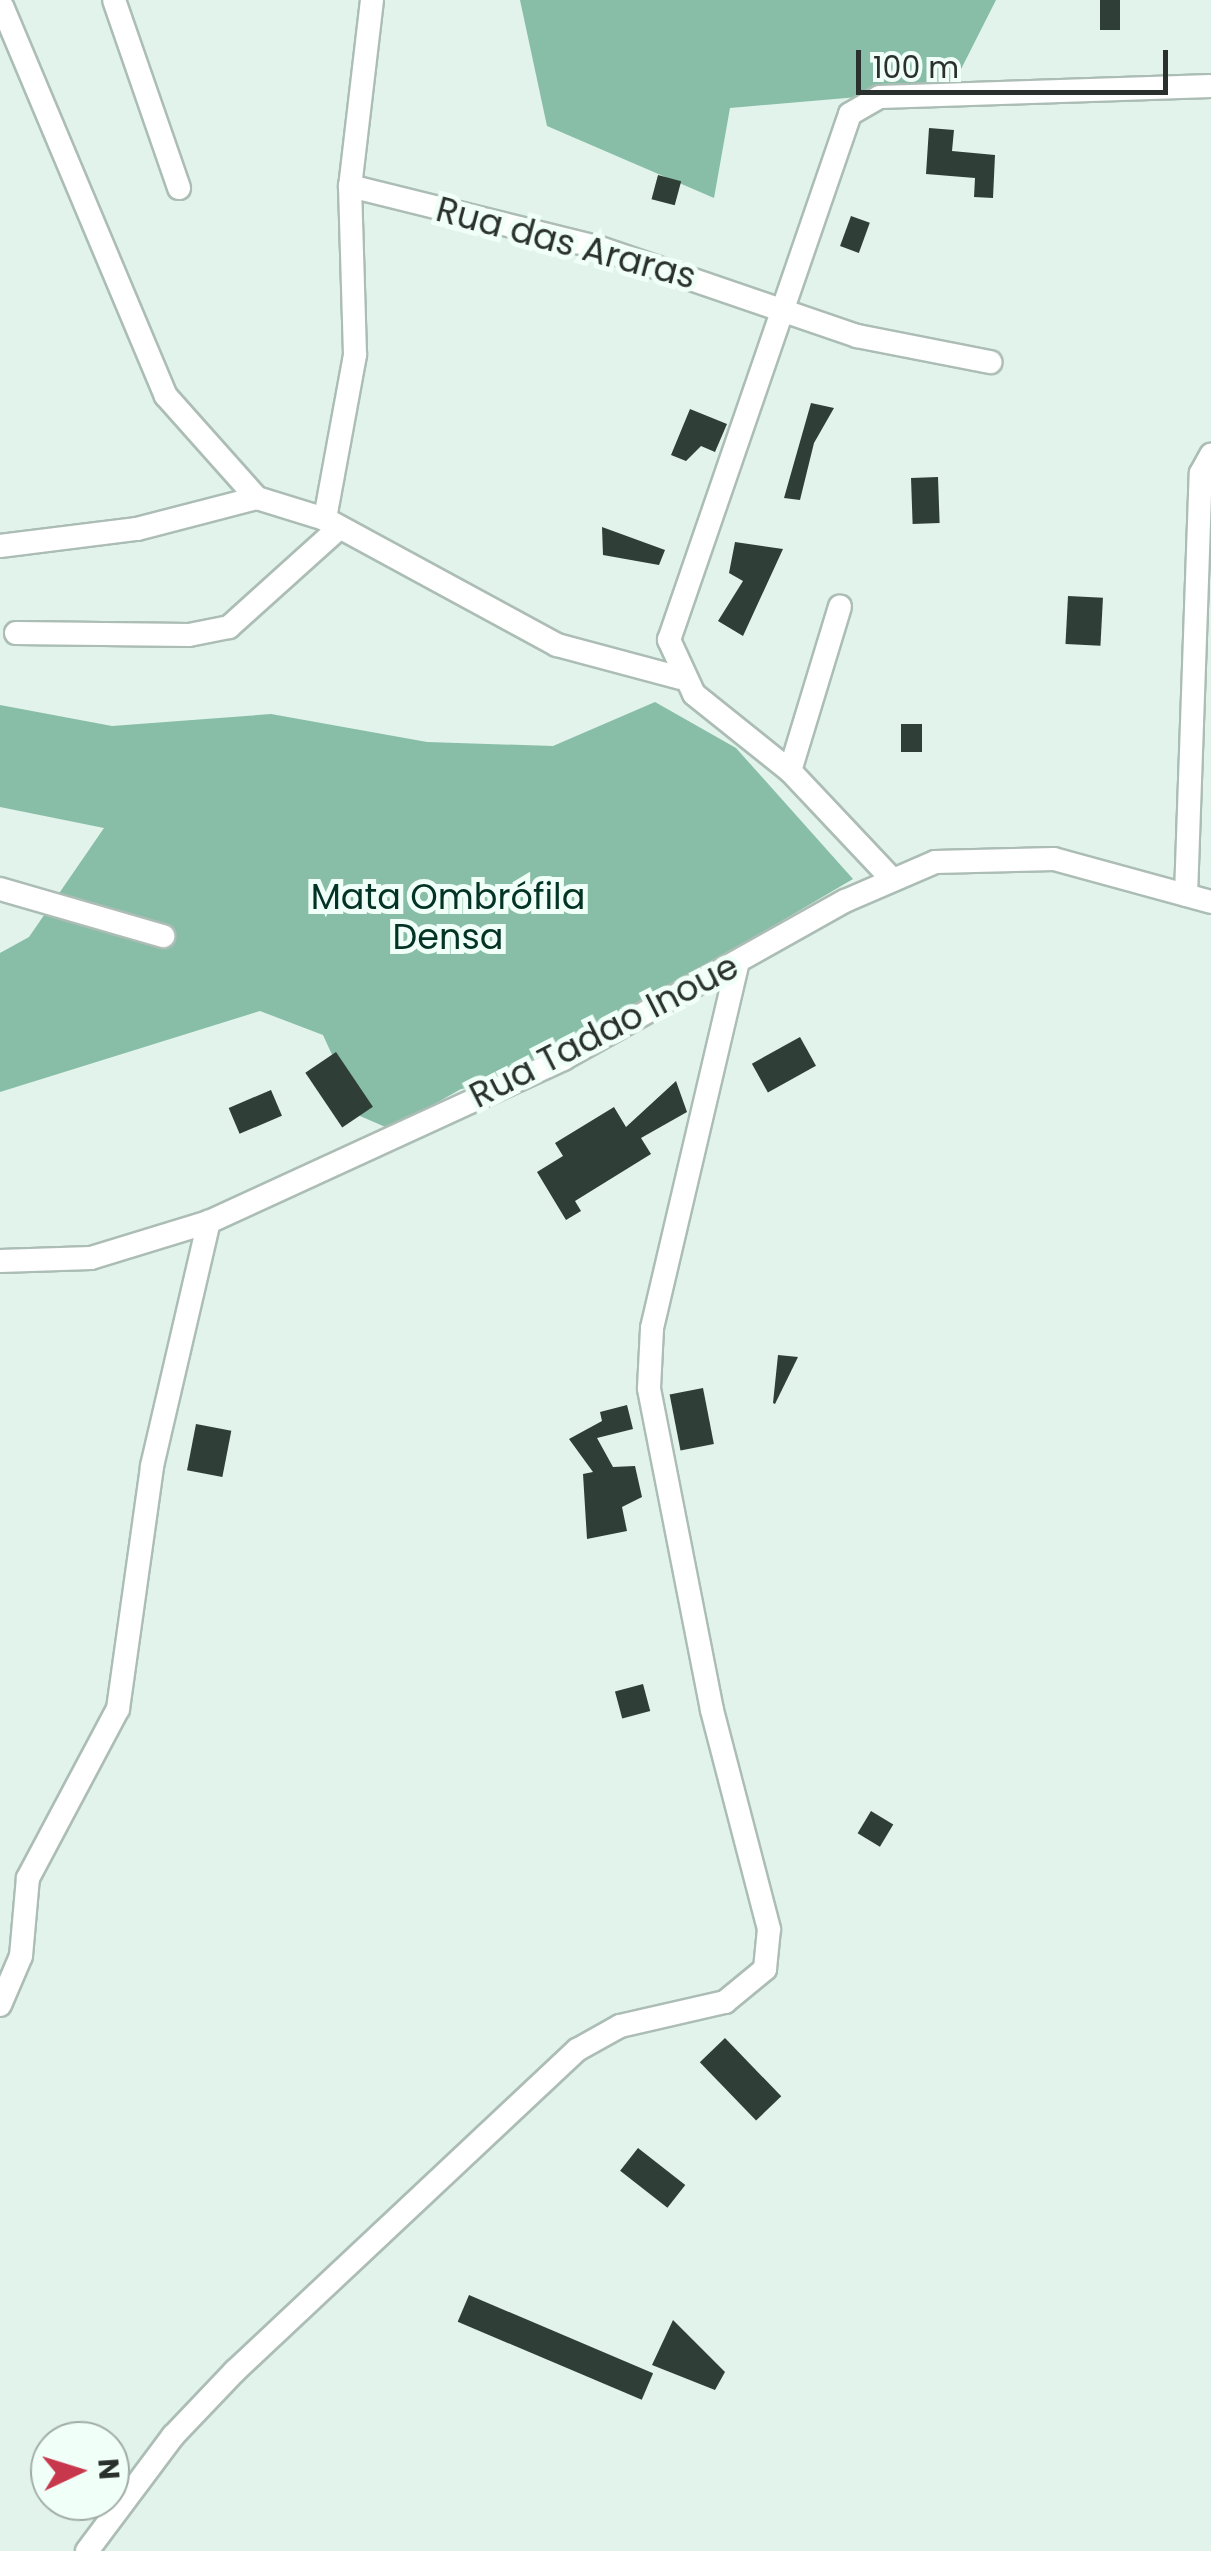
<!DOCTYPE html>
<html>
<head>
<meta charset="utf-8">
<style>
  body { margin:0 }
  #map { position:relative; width:1211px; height:2551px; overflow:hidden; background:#e1f3eb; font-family:Poppins,sans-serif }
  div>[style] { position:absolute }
  .forest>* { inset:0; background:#88bda7 }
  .building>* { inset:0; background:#303e38; transform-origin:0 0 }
  .roads { filter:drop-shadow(2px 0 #acbdb5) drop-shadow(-2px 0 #acbdb5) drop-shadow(0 2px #acbdb5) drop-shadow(0 -2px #acbdb5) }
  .minor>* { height:22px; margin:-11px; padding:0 11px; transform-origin:11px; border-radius:11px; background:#fff }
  span { translate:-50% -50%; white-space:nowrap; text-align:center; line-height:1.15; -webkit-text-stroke:10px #f1fff9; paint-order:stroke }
  .street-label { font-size:35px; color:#29302d }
  .park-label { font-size:35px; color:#033325 }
  .north { position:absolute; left:30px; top:2421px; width:100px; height:100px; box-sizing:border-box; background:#f1fff9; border:2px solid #a1aca7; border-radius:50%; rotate:86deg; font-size:28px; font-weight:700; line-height:40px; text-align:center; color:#29302d }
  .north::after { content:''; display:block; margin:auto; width:35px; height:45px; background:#c8384d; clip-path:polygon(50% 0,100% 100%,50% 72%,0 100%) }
  .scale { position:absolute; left:856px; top:50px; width:312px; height:45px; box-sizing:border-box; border:5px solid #29302d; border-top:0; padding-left:12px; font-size:30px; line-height:35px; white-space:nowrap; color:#29302d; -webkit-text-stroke:8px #f1fff9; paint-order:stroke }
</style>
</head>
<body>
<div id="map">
  <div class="forest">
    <div style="clip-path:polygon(520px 0,996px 0,951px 89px,730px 108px,714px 198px,547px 126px)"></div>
    <div style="clip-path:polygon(655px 702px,736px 748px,853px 879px,507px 1082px,461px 1089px,390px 1129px,360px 1116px,323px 1035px,260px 1011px,0 1092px,0 953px,29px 937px,104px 828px,0 807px,0 705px,112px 726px,271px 714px,427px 742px,553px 746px)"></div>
  </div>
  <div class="building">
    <div style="left:1100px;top:0;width:20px;height:30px"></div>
    <div style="clip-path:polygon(929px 128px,954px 130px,952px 151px,995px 155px,993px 198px,974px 197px,975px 178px,926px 174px)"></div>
    <div style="left:658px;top:175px;width:24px;height:25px;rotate:15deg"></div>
    <div style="left:851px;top:216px;width:20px;height:32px;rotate:20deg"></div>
    <div style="clip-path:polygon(811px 403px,834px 408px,814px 443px,800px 500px,784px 498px)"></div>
    <div style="clip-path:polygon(690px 409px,727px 424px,715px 452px,701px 446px,686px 461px,671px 455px)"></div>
    <div style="left:938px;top:477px;width:46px;height:27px;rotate:88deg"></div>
    <div style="clip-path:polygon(602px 527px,665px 550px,659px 565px,603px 555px)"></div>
    <div style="clip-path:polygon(735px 542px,783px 549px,743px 636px,718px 621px,743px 581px,729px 573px)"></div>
    <div style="left:1068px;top:596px;width:35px;height:48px;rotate:3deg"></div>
    <div style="left:901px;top:724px;width:21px;height:28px"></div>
    <div style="left:800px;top:1037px;width:33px;height:55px;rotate:61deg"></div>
    <div style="left:336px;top:1052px;width:66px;height:37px;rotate:56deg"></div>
    <div style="clip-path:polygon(676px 1081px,687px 1112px,641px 1138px,651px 1154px,575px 1201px,581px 1211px,566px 1220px,537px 1172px,563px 1156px,555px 1143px,614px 1107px,626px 1127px)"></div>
    <div style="left:271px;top:1090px;width:28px;height:46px;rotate:67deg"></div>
    <div style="clip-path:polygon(778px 1355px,798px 1357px,775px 1404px,773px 1403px)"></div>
    <div style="left:703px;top:1388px;width:57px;height:34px;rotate:79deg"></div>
    <div style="clip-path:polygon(627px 1405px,633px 1429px,597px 1438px,613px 1467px,635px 1466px,642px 1497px,622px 1507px,627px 1531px,587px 1539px,583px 1474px,593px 1472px,569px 1439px,602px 1421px,600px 1412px)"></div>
    <div style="left:196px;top:1424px;width:36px;height:47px;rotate:11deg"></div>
    <div style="left:643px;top:1684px;width:28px;height:29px;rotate:75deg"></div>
    <div style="left:871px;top:1811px;width:26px;height:26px;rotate:31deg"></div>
    <div style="left:725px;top:2038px;width:81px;height:35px;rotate:46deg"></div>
    <div style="left:638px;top:2148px;width:60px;height:29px;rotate:38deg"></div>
    <div style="left:469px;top:2295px;width:200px;height:29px;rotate:23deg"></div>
    <div style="clip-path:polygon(673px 2320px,725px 2372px,715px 2390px,652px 2365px)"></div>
  </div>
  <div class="roads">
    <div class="minor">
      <div style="left:114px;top:0;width:199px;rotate:70.9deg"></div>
      <div style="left:372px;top:0;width:187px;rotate:96.7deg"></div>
      <div style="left:350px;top:186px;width:169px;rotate:88.3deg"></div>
      <div style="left:355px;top:355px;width:167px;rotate:100.4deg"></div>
      <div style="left:325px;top:519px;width:264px;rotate:28.5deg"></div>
      <div style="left:557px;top:645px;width:127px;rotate:15deg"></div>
      <div style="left:2px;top:6px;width:423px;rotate:67.2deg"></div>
      <div style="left:166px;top:396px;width:137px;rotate:48.3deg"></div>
      <div style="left:350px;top:186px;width:254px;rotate:13.9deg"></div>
      <div style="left:597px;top:247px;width:275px;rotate:18.9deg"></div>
      <div style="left:857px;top:336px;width:136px;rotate:11.1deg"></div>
      <div style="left:0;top:546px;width:138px;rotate:-7.1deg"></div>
      <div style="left:137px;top:529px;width:124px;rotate:-14.5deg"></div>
      <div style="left:257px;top:498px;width:71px;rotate:17.2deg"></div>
      <div style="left:16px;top:633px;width:173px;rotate:0.7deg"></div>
      <div style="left:189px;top:635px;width:41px;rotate:-11.3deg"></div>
      <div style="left:229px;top:627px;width:147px;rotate:-42deg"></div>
      <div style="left:790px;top:771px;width:172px;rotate:-73.1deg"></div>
      <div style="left:890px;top:877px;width:146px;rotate:-133.3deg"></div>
      <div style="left:790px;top:771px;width:123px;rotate:-141.3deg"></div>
      <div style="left:694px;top:694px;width:60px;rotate:-114.8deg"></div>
      <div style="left:669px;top:640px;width:556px;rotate:-71.01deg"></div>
      <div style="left:850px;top:114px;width:34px;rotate:-30deg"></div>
      <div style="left:880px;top:97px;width:331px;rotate:-1.9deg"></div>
      <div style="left:0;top:889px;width:170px;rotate:16.1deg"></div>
      <div style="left:1186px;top:895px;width:422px;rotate:-88deg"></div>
      <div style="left:1201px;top:473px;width:21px;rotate:-61deg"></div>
      <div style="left:0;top:1261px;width:91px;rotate:-1.9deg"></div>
      <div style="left:91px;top:1258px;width:123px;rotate:-17deg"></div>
      <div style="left:209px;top:1222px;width:390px;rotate:-24.7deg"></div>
      <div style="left:563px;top:1059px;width:323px;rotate:-29.3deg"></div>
      <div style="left:845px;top:901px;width:98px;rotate:-23.4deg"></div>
      <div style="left:935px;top:862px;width:119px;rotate:-1.4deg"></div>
      <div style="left:1054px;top:859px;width:163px;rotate:15.3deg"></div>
      <div style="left:0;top:2005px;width:53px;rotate:-66.8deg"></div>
      <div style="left:21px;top:1956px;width:78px;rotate:-84.9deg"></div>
      <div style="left:28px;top:1878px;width:191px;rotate:-62deg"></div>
      <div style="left:118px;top:1709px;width:245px;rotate:-82deg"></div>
      <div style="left:152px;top:1466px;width:251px;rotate:-76.9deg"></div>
      <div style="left:87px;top:2551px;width:144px;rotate:-53.2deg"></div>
      <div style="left:173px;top:2436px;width:90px;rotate:-46.4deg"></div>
      <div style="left:235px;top:2371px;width:469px;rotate:-43.2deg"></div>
      <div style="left:577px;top:2050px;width:49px;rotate:-29.2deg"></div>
      <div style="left:620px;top:2026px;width:108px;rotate:-12.9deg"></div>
      <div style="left:725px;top:2002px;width:52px;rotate:-39.5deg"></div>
      <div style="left:765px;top:1969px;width:40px;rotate:-84.3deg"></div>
      <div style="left:769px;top:1929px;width:226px;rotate:-104.6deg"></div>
      <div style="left:712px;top:1710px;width:328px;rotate:-101.1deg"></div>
      <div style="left:649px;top:1388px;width:60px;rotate:-87.1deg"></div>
      <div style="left:652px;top:1328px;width:373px;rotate:-76.8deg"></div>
    </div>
  </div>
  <div class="street-label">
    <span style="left:566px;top:243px;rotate:15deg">Rua das Araras</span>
    <span style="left:604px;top:1031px;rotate:-27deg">Rua Tadao Inoue</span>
  </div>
  <div class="park-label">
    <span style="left:448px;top:917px">Mata Ombrófila<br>Densa</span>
  </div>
  <div class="north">N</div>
  <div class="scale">100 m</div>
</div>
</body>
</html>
